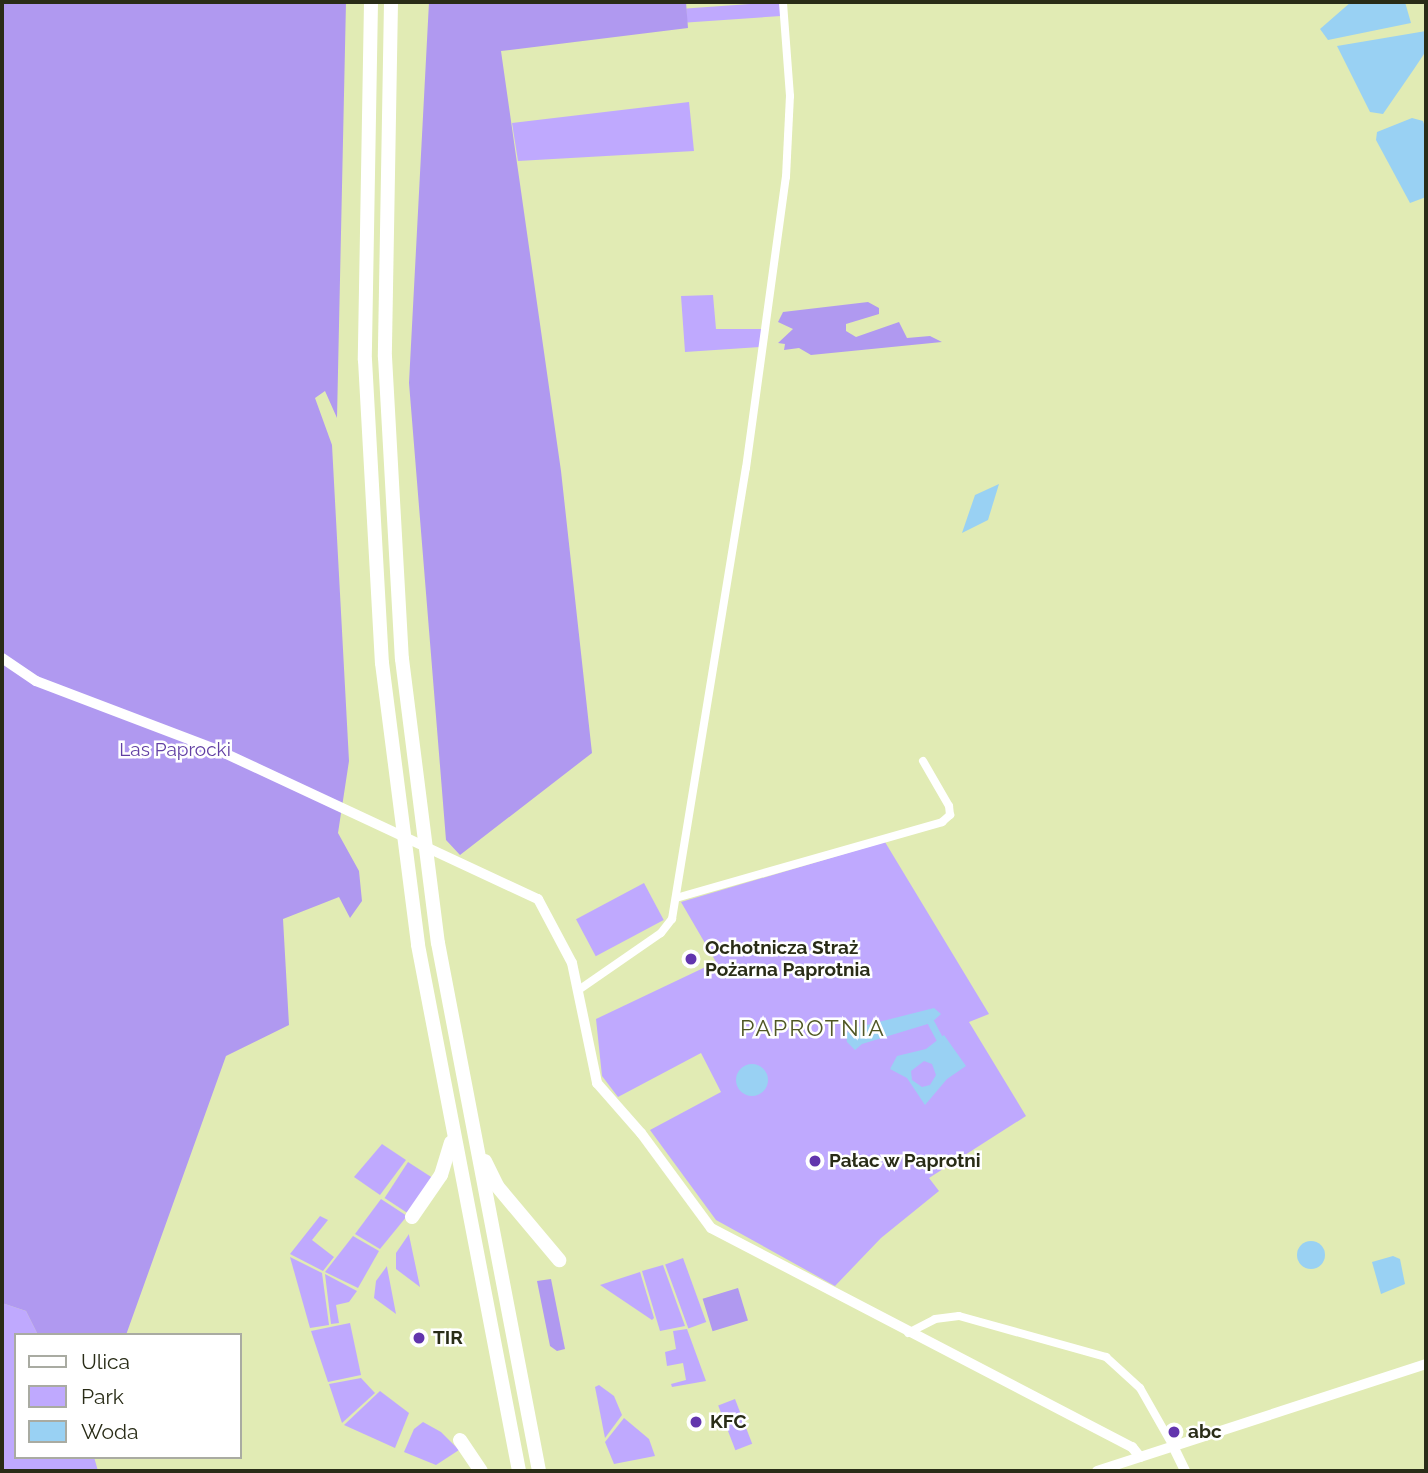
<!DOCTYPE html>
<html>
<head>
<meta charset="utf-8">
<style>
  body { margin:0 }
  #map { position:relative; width:1428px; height:1473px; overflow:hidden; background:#e1ebb4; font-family:Raleway,sans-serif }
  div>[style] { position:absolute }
  .green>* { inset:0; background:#bfa9fe; transform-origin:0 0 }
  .forest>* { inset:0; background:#b099f0; transform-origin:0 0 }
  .water>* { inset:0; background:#99d1f3 }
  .round { border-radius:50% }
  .canal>* { height:7px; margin:-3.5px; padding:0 3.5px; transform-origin:3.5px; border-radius:3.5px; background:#99d1f3 }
  .street>* { height:8px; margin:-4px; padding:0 4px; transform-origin:4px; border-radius:4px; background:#fff }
  .secondary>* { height:10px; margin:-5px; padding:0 5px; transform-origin:5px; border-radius:5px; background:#fff }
  .highway>* { height:14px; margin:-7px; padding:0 7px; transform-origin:7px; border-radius:7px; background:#fff }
  .dots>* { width:19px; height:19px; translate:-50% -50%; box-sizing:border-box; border:4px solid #fff; border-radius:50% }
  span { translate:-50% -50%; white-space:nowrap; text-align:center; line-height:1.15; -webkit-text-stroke:5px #fff; paint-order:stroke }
  .park-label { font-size:19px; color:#613fa3 }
  .poi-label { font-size:19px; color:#292c17; font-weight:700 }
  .left { translate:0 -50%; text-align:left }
  .quarter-label { font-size:23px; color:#515826; letter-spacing:2px }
  .frame { position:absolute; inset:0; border:4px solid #292c17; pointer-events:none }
  .legend { position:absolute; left:14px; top:1333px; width:228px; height:126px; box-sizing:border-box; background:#fff; border:2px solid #a9aba2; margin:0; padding:9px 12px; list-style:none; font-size:21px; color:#292c17 }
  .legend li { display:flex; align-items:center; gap:14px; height:35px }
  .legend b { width:35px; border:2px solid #a9aba2 }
</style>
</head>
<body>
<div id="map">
  <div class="green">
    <div style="left:780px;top:2px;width:14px;height:94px;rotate:86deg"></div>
    <div style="clip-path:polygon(689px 102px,694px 151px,518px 161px,512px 123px)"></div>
    <div style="clip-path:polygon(713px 295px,716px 329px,763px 329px,760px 347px,685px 352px,681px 296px)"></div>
    <div style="clip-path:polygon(885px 842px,989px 1014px,969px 1022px,1026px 1116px,929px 1178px,939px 1191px,881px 1238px,835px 1286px,716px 1220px,650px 1130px,721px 1092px,701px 1053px,618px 1097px,602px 1076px,596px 1019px,716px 962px,681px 902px)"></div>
    <div style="left:644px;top:883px;width:42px;height:77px;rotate:62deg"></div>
    <div style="clip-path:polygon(382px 1144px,406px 1160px,380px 1195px,354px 1177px)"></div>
    <div style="left:408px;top:1162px;width:30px;height:43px;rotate:33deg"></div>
    <div style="clip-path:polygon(381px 1199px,407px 1216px,380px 1249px,355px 1234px)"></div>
    <div style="clip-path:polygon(320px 1216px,328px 1220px,312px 1240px,334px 1257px,323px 1271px,290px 1254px)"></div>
    <div style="clip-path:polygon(409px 1234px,409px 1235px,420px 1287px,396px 1269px,396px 1253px)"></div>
    <div style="clip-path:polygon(353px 1236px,379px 1251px,358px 1288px,325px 1272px)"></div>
    <div style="clip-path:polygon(290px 1257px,322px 1273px,329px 1325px,310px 1328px)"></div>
    <div style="left:683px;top:1258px;width:68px;height:19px;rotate:70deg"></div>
    <div style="clip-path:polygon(663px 1265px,685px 1326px,660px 1331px,642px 1271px)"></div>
    <div style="clip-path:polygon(387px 1266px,387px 1267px,396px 1314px,374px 1298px,376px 1281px)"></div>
    <div style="clip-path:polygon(640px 1272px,654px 1318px,652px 1320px,600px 1285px)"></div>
    <div style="clip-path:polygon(325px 1274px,357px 1291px,349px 1302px,336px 1305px,339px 1323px,331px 1324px)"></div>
    <div style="clip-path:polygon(2px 1303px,26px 1311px,38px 1335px,16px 1335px,16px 1457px,94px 1457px,98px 1471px,2px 1471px)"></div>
    <div style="clip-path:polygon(350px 1323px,361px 1375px,328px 1382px,311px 1331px)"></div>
    <div style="clip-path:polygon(687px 1329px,706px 1381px,672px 1387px,671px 1384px,686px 1380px,683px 1363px,667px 1366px,665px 1352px,676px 1349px,673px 1331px)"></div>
    <div style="clip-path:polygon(361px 1378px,375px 1393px,342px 1423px,329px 1384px)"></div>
    <div style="clip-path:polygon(599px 1385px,614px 1396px,622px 1415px,605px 1438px,595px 1387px)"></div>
    <div style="clip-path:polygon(380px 1391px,409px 1413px,395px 1448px,344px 1425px)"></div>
    <div style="left:735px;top:1399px;width:48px;height:18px;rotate:69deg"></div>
    <div style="clip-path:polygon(624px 1418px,649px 1439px,655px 1456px,614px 1464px,605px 1442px)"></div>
    <div style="clip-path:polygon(423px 1422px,441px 1432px,459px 1450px,436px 1465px,404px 1452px,414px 1429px)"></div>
  </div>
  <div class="forest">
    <div style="clip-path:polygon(2px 2px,346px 2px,337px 418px,325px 391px,315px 398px,332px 445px,349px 761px,338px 833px,359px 871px,362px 901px,350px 918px,339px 897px,283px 919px,289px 1025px,226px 1056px,126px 1335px,38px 1335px,26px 1311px,2px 1303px)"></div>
    <div style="clip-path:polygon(429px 2px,686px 2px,688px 28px,501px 51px,561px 471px,592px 753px,460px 855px,446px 840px,409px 383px)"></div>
    <div style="clip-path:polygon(868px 302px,879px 308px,879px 314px,846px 324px,846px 331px,856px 337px,899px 322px,907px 338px,930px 336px,942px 342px,811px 355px,799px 348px,784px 350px,785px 344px,778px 343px,793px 329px,778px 322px,783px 312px)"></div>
    <div style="clip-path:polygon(551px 1279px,565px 1349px,557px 1351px,550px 1346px,537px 1281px)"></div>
    <div style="left:738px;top:1288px;width:34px;height:37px;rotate:73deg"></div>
  </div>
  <div class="water">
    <div style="clip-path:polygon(1351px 2px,1405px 2px,1411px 23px,1328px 40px,1320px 29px)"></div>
    <div style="clip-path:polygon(1426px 31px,1426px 51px,1414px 69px,1383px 114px,1370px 112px,1337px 46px)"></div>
    <div style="clip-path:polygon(1412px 118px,1423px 121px,1426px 130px,1426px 197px,1410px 203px,1376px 140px,1377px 132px)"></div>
    <div style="clip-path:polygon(999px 484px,988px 520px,962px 533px,975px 495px)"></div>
    <div style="clip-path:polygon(934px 1008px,941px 1014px,931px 1023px,862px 1044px,855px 1050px,847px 1042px,846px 1034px,851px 1029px)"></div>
    <div style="clip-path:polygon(evenodd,944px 1035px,966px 1066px,947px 1079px,925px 1105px,907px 1078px,890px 1069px,897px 1056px,926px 1049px,944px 1035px,924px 1061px,932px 1064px,936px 1075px,930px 1085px,922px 1087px,912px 1080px,911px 1071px,924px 1061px)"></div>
    <div class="round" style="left:736px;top:1064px;width:32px;height:32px"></div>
    <div class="round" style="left:1297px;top:1241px;width:28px;height:28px"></div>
    <div style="clip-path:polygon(1393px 1256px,1400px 1259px,1405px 1284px,1381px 1294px,1372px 1262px)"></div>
  </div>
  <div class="canal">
    <div style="left:931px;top:1023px;width:19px;rotate:62deg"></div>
  </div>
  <div class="street">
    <div style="left:676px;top:898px;width:277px;rotate:-15.9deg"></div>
    <div style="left:942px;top:822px;width:11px;rotate:-41deg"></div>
    <div style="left:950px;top:815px;width:9px;rotate:-96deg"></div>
    <div style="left:949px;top:806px;width:52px;rotate:-120deg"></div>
    <div style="left:580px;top:989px;width:98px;rotate:-34.7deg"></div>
    <div style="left:661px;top:933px;width:18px;rotate:-52deg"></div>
    <div style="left:672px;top:919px;width:457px;rotate:-80.7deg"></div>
    <div style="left:746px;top:468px;width:294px;rotate:-82.2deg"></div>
    <div style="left:786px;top:177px;width:81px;rotate:-87.2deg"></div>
    <div style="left:790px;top:96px;width:94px;rotate:-94.3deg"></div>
    <div style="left:908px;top:1333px;width:30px;rotate:-27deg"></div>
    <div style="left:935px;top:1319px;width:24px;rotate:-7deg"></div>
    <div style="left:959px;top:1316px;width:153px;rotate:15.6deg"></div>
    <div style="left:1106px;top:1357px;width:46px;rotate:42.4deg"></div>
    <div style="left:1140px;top:1388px;width:67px;rotate:60.4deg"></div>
  </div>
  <div class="secondary">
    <div style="left:2px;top:658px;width:41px;rotate:34.1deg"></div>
    <div style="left:36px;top:681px;width:197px;rotate:20.8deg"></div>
    <div style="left:220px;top:751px;width:351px;rotate:25deg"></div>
    <div style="left:538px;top:899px;width:72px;rotate:62deg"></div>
    <div style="left:572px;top:963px;width:123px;rotate:78.2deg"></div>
    <div style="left:597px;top:1083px;width:67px;rotate:48.7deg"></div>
    <div style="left:641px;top:1133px;width:118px;rotate:53.6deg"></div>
    <div style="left:711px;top:1228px;width:475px;rotate:27.5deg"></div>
    <div style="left:1132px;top:1447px;width:13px;rotate:51deg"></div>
    <div style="left:1173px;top:1446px;width:28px;rotate:64deg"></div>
    <div style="left:1097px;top:1471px;width:346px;rotate:-18deg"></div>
  </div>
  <div class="highway">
    <div style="left:371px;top:2px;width:358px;rotate:91deg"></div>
    <div style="left:365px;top:360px;width:303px;rotate:86.8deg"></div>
    <div style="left:382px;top:663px;width:284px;rotate:82.7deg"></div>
    <div style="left:418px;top:945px;width:536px;rotate:79.13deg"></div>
    <div style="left:391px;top:2px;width:355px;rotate:91deg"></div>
    <div style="left:385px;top:357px;width:302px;rotate:86.8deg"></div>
    <div style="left:402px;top:659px;width:286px;rotate:82.8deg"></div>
    <div style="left:438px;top:943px;width:538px;rotate:79.17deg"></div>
    <div style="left:485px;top:1161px;width:28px;rotate:64deg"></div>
    <div style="left:497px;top:1186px;width:97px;rotate:50deg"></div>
    <div style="left:412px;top:1217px;width:51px;rotate:-55.4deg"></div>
    <div style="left:441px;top:1175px;width:34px;rotate:-73deg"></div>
    <div style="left:460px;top:1440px;width:37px;rotate:56deg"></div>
  </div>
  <div class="dots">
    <div style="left:691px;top:959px;background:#6235ad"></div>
    <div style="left:815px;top:1161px;background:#6235ad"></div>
    <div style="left:419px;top:1338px;background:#6235ad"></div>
    <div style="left:696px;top:1422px;background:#6235ad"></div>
    <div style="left:1174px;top:1432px;background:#6235ad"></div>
  </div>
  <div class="park-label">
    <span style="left:175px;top:750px">Las Paprocki</span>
  </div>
  <div class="poi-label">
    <span class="left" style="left:705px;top:959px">Ochotnicza Straż<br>Pożarna Paprotnia</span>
    <span class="left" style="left:829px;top:1161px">Pałac w Paprotni</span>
    <span class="left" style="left:433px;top:1338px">TIR</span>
    <span class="left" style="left:710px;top:1422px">KFC</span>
    <span class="left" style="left:1188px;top:1432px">abc</span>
  </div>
  <div class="quarter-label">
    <span style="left:813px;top:1028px">PAPROTNIA</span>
  </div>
  <div class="frame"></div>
  <ul class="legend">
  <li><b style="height:9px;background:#fff"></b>Ulica</li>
  <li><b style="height:19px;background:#bfa9fe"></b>Park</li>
  <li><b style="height:19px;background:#99d1f3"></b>Woda</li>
  </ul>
</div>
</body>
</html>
